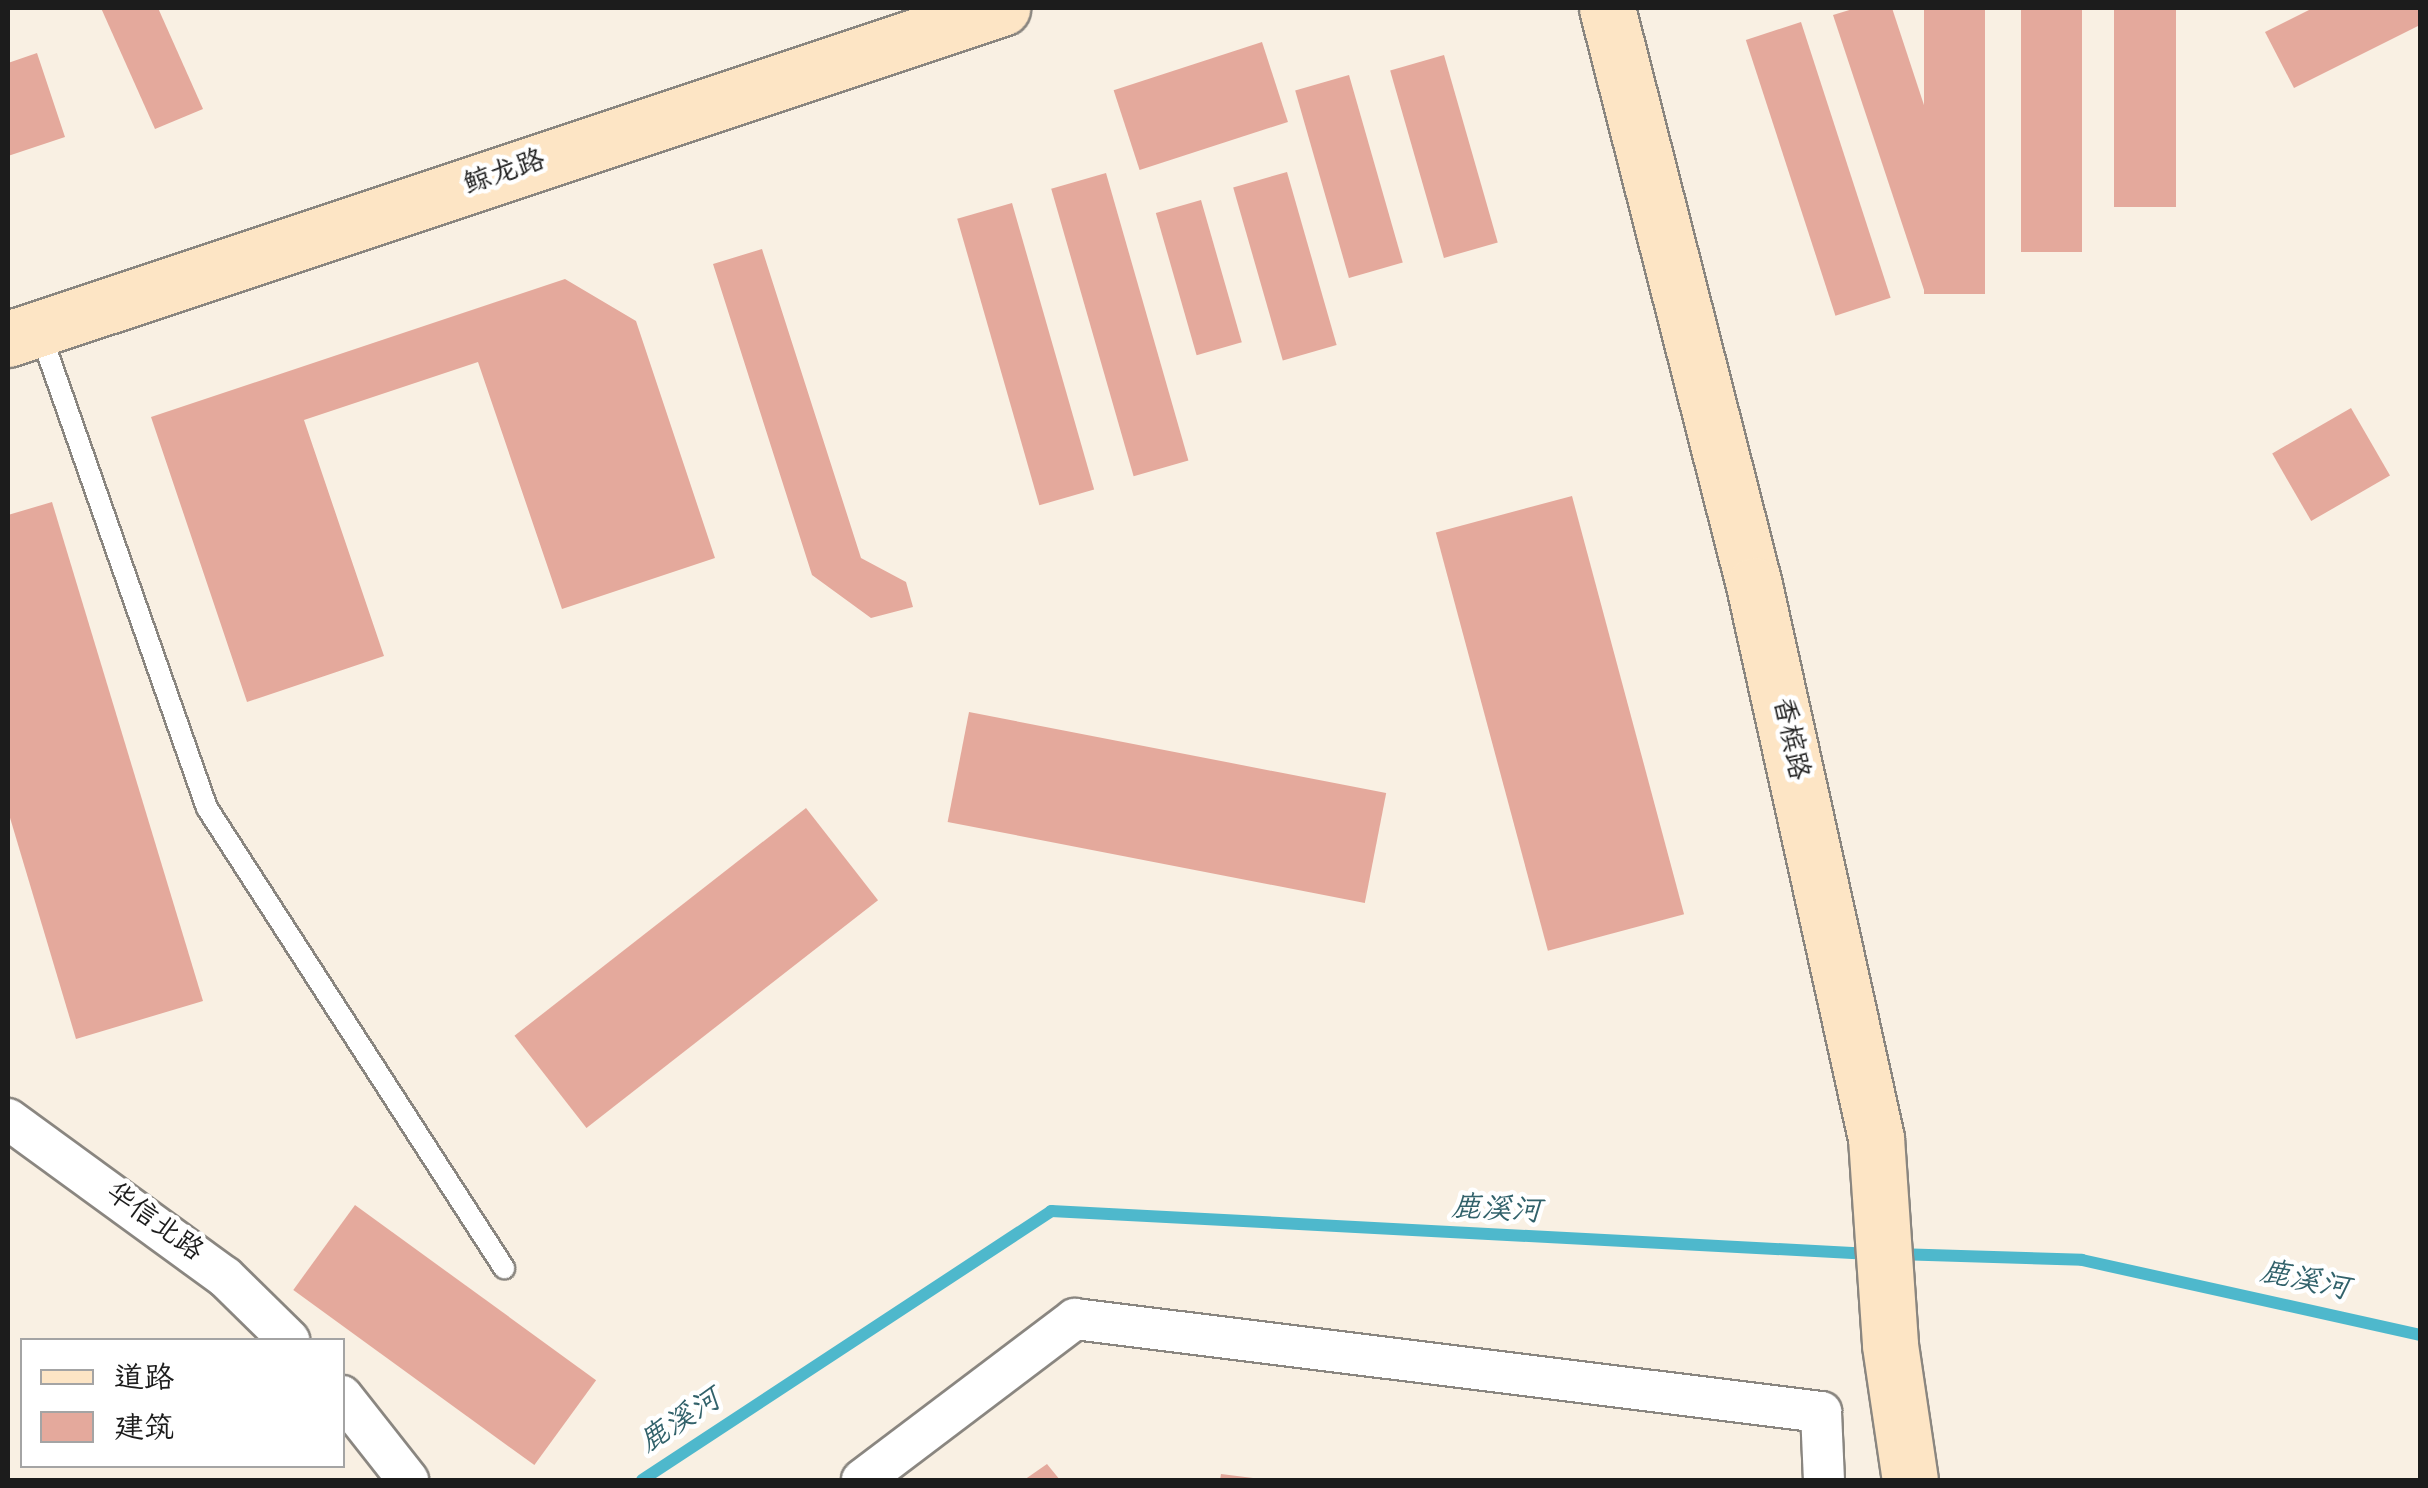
<!DOCTYPE html>
<html>
<head>
<meta charset="utf-8">
<style>
  body { margin:0 }
  #map { position:relative; width:2428px; height:1488px; overflow:hidden; background:#f9f0e3; font-family:"Gochi Hand","LXGW WenKai TC",sans-serif }
  div>[style] { position:absolute }
  .stream>* { height:12px; margin:-6px; padding:0 6px; transform-origin:6px; border-radius:6px; background:#4eb8cc }
  .building>* { inset:0; background:#e4a99c; transform-origin:0 0 }
  .roads { filter:drop-shadow(2px 0 #8a8680) drop-shadow(-2px 0 #8a8680) drop-shadow(0 2px #8a8680) drop-shadow(0 -2px #8a8680) }
  .lane>* { height:20px; margin:-10px; padding:0 10px; transform-origin:10px; border-radius:10px; background:#fff }
  .street>* { height:40px; margin:-20px; padding:0 20px; transform-origin:20px; border-radius:20px; background:#fff }
  .secondary>* { height:55px; margin:-27.5px; padding:0 27.5px; transform-origin:27.5px; border-radius:27.5px; background:#fde5c5 }
  span { translate:-50% -50%; white-space:nowrap; text-align:center; line-height:1.15; -webkit-text-stroke:9px #fff; paint-order:stroke }
  .street-label { font-size:28px; color:#1c1c1c }
  .water-label { font-size:30px; color:#32626b; font-style:italic }
  .frame { position:absolute; inset:0; border:10px solid #1c1c1c; pointer-events:none }
  .legend { position:absolute; left:20px; top:1338px; width:325px; height:130px; box-sizing:border-box; background:#fff; border:2px solid #a4a4a4; margin:0; padding:12px 18px; list-style:none; font-size:30px; color:#1c1c1c }
  .legend li { display:flex; align-items:center; gap:20px; height:50px }
  .legend b { width:50px; border:2px solid #a4a4a4 }
</style>
</head>
<body>
<div id="map">
  <div class="stream">
    <div style="left:1896px;top:1254px;width:186px;rotate:1.8deg"></div>
    <div style="left:2082px;top:1260px;width:346px;rotate:12.5deg"></div>
    <div style="left:642px;top:1480px;width:490px;rotate:-33.3deg"></div>
    <div style="left:1051px;top:1211px;width:821px;rotate:3deg"></div>
  </div>
  <div class="building">
    <div style="clip-path:polygon(101px 8px,158px 8px,203px 109px,155px 129px)"></div>
    <div style="clip-path:polygon(1856px 8px,1892px 8px,1979px 272px,1924px 290px,1833px 15px)"></div>
    <div style="left:1924px;top:8px;width:61px;height:286px"></div>
    <div style="left:2021px;top:8px;width:61px;height:244px"></div>
    <div style="left:2114px;top:8px;width:62px;height:199px"></div>
    <div style="clip-path:polygon(2313px 8px,2420px 8px,2420px 25px,2294px 88px,2265px 32px)"></div>
    <div style="left:1801px;top:22px;width:290px;height:58px;rotate:72deg"></div>
    <div style="left:1262px;top:42px;width:84px;height:156px;rotate:72deg"></div>
    <div style="clip-path:polygon(37px 53px,65px 137px,8px 156px,8px 63px)"></div>
    <div style="left:1444px;top:55px;width:195px;height:56px;rotate:74deg"></div>
    <div style="left:1349px;top:75px;width:195px;height:56px;rotate:74deg"></div>
    <div style="left:1287px;top:172px;width:180px;height:56px;rotate:74deg"></div>
    <div style="left:1106px;top:173px;width:299px;height:57px;rotate:74deg"></div>
    <div style="left:1201px;top:200px;width:148px;height:47px;rotate:74deg"></div>
    <div style="left:1012px;top:203px;width:298px;height:57px;rotate:74deg"></div>
    <div style="clip-path:polygon(762px 249px,861px 558px,906px 582px,913px 607px,871px 618px,812px 575px,713px 264px)"></div>
    <div style="clip-path:polygon(565px 279px,636px 321px,715px 558px,562px 609px,478px 362px,304px 420px,384px 656px,247px 702px,151px 417px)"></div>
    <div style="left:2351px;top:408px;width:78px;height:91px;rotate:60deg"></div>
    <div style="left:1572px;top:496px;width:433px;height:141px;rotate:75deg"></div>
    <div style="clip-path:polygon(52px 502px,203px 1001px,76px 1039px,8px 811px,8px 515px)"></div>
    <div style="left:969px;top:712px;width:425px;height:112px;rotate:11deg"></div>
    <div style="left:806px;top:808px;width:117px;height:370px;rotate:52deg"></div>
    <div style="left:355px;top:1205px;width:298px;height:105px;rotate:36deg"></div>
    <div style="clip-path:polygon(1047px 1464px,1060px 1480px,1024px 1480px)"></div>
    <div style="clip-path:polygon(1221px 1474px,1253px 1478px,1253px 1480px,1220px 1480px)"></div>
  </div>
  <div class="roads">
    <div class="lane">
      <div style="left:40px;top:332px;width:504px;rotate:70.67deg"></div>
      <div style="left:207px;top:808px;width:548px;rotate:57.15deg"></div>
    </div>
    <div class="street">
      <div style="left:8px;top:1119px;width:268px;rotate:36.1deg"></div>
      <div style="left:225px;top:1277px;width:90px;rotate:44.5deg"></div>
      <div style="left:342px;top:1396px;width:107px;rotate:51.8deg"></div>
      <div style="left:862px;top:1480px;width:267px;rotate:-37.1deg"></div>
      <div style="left:1075px;top:1319px;width:752px;rotate:7.11deg"></div>
      <div style="left:1821px;top:1412px;width:68px;rotate:87.5deg"></div>
    </div>
    <div class="secondary">
      <div style="left:1607px;top:8px;width:595px;rotate:75.71deg"></div>
      <div style="left:1754px;top:585px;width:566px;rotate:77.56deg"></div>
      <div style="left:1876px;top:1138px;width:207px;rotate:86.1deg"></div>
      <div style="left:1890px;top:1345px;width:136px;rotate:81.6deg"></div>
      <div style="left:8px;top:339px;width:1048px;rotate:-18.42deg"></div>
    </div>
  </div>
  <div class="street-label">
    <span style="left:505px;top:175px;rotate:-19deg">鲸龙路</span>
    <span style="left:1788px;top:739px;rotate:78deg">香槟路</span>
    <span style="left:153px;top:1224px;rotate:36deg">华信北路</span>
  </div>
  <div class="water-label">
    <span style="left:1496px;top:1213px;rotate:3deg">鹿溪河</span>
    <span style="left:2304px;top:1284px;rotate:12deg">鹿溪河</span>
    <span style="left:682px;top:1424px;rotate:-33deg">鹿溪河</span>
  </div>
  <div class="frame"></div>
  <ul class="legend">
  <li><b style="height:12px;background:#fde5c5"></b>道路</li>
  <li><b style="height:28px;background:#e4a99c"></b>建筑</li>
  </ul>
</div>
</body>
</html>
